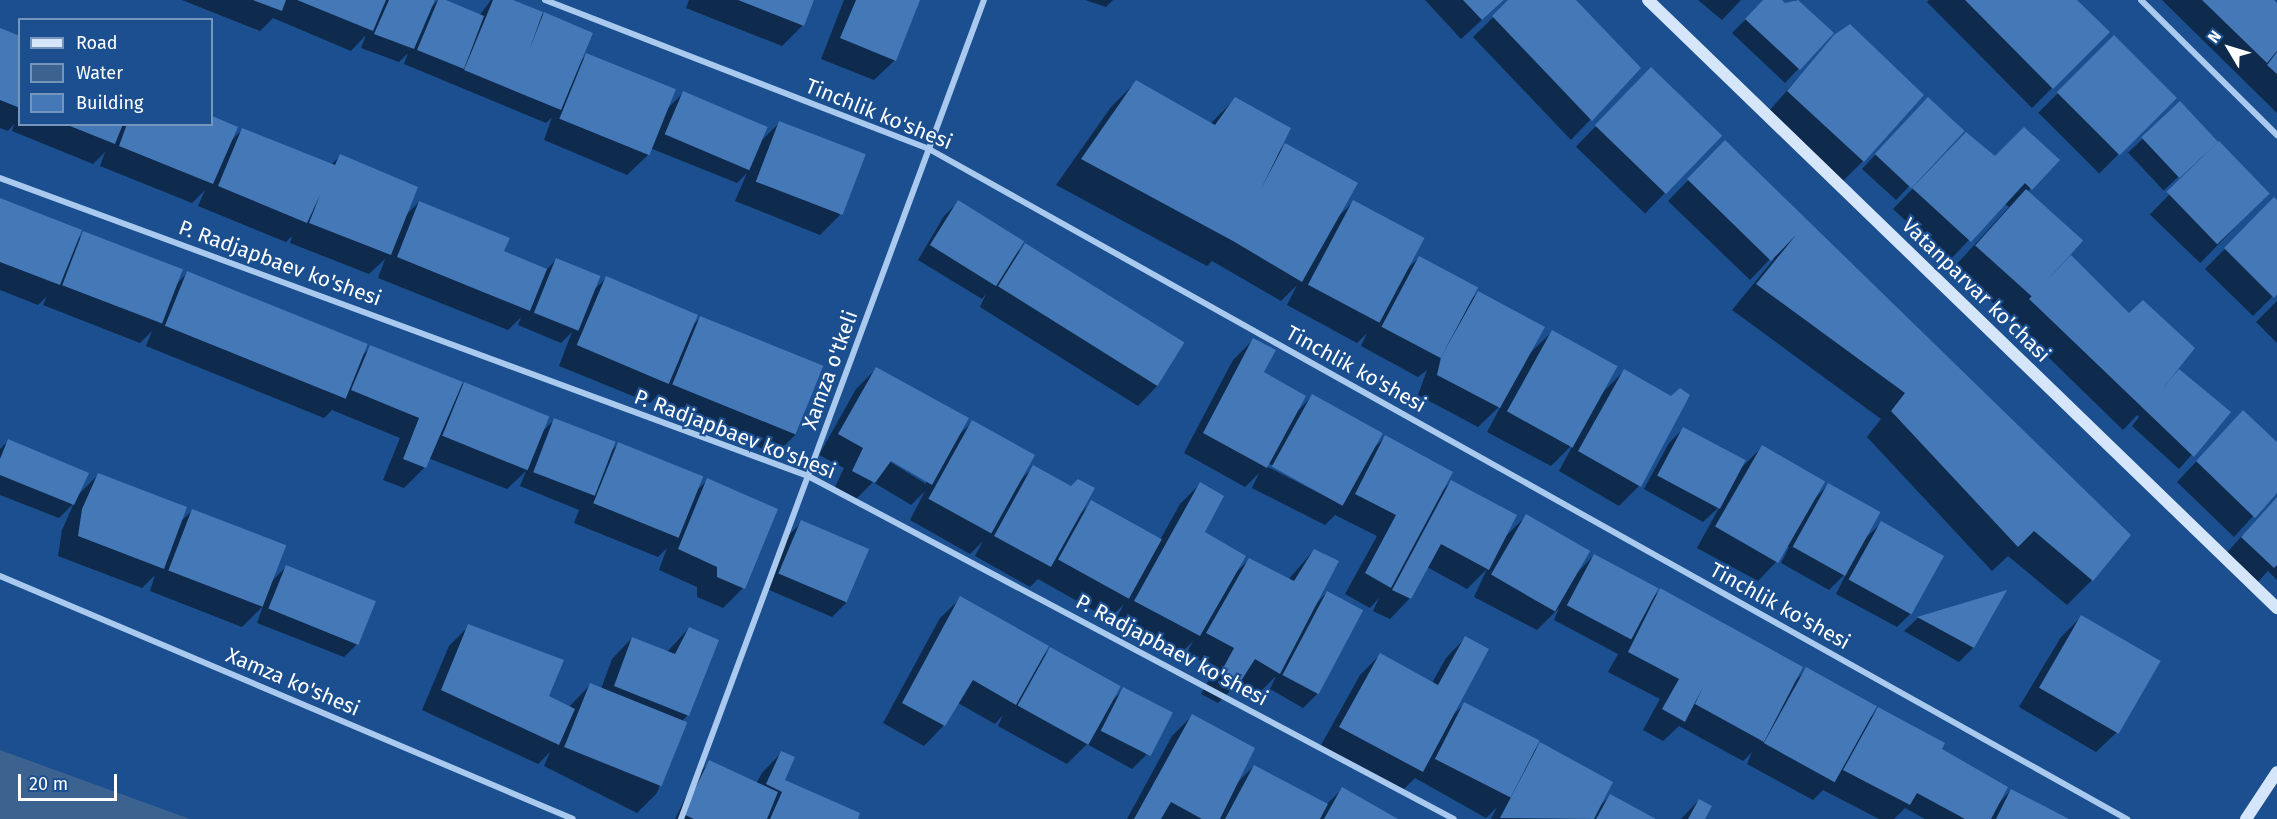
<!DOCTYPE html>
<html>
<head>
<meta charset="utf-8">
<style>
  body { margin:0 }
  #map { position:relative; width:2277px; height:819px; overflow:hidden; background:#1b4f8f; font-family:"Fira Sans",sans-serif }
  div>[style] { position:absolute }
  .water>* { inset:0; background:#3c6290 }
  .shadow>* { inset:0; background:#0007; transform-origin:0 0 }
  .building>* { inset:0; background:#4478b7; transform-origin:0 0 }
  .street>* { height:6px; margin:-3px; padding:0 3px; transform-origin:3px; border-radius:3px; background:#a9c9ee }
  .secondary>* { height:12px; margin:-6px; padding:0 6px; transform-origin:6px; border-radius:6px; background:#d6e6fa }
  span { translate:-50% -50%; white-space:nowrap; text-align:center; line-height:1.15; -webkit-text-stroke:4.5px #1b4f8f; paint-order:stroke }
  .street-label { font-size:21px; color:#fff }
  .legend { position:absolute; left:18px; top:18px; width:195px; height:108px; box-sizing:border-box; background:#1b4f8f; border:2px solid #7695bc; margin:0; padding:8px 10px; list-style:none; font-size:18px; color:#fff }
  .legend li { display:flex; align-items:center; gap:12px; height:30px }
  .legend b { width:30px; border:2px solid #7695bc }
  .north { position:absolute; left:2199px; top:18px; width:60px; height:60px; -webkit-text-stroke:4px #1b4f8f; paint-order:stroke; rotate:308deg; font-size:16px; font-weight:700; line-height:24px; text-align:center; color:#fff }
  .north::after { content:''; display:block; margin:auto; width:21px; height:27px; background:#fff; clip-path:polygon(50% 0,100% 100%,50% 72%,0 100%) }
  .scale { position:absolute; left:18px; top:774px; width:99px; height:27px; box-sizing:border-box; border:3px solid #fff; border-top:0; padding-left:8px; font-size:18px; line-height:21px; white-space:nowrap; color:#fff; -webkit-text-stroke:4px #1b4f8f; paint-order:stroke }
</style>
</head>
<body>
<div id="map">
  <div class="water">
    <div style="clip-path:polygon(0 750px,190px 819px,0 819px)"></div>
  </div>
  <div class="shadow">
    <div style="clip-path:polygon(182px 0,434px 0,431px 8px,438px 0,442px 0,479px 16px,491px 0,508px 0,591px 34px,579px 62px,587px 55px,665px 111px,683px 93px,761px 141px,779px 123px,840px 215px,820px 235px,735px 201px,747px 173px,737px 183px,650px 148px,648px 155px,627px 175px,544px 140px,552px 117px,546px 123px,404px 64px,408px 53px,399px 62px,361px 48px,366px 35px,351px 51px,273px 18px,260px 31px)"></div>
    <div style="clip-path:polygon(689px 0,813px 0,803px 25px,782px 46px,686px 8px)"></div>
    <div style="clip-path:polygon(844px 0,918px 0,895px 60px,874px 80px,821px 59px)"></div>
    <div style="clip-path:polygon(1085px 0,1113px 0,1106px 7px)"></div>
    <div style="clip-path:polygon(1425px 0,1504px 0,1461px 39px)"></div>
    <div style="clip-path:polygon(1511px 0,1574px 0,1639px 68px,1571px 140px,1473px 37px)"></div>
    <div style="clip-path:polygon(1698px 0,1741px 0,1722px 20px)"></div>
    <div style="clip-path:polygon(1765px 0,1780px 0,1785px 5px,1796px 0,1832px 33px,1785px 83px,1732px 33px)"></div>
    <div style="clip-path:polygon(1929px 0,2075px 0,2108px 32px,2032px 108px,1927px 2px)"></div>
    <div style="clip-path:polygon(2162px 0,2272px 0,2277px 5px,2277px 113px)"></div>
    <div style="clip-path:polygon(0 31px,20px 39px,20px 124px,212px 124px,212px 118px,236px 128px,230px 142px,242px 130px,331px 165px,340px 156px,404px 217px,419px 202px,502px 251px,546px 270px,556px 260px,591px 293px,606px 278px,693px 325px,701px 317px,822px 366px,796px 434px,776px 454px,654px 405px,658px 395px,650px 403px,559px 366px,572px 332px,561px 343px,518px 325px,521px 317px,508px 330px,378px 278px,385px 259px,369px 274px,290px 243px,292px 236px,286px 242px,198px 206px,205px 190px,192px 203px,100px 166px,105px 152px,93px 164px,12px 131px,14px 124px,8px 131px,0 128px)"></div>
    <div style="clip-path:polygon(1835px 36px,1863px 161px,1843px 181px,1768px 112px)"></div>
    <div style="left:2114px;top:37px;width:86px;height:107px;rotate:45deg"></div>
    <div style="left:1651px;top:69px;width:96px;height:108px;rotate:44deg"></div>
    <div style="clip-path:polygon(1136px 82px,1210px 124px,1235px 99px,1277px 153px,1285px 145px,1338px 217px,1354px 201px,1407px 269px,1419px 258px,1470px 300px,1478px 293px,1528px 355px,1552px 332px,1601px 394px,1624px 371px,1639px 486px,1619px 506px,1559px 471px,1574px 443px,1551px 466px,1487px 432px,1502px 404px,1478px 427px,1418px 395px,1427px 370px,1418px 377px,1361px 346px,1367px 333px,1357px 343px,1287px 305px,1297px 285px,1281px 301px,1212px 261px,1207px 266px,1056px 185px,1111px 107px)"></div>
    <div style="left:2180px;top:104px;width:52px;height:71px;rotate:47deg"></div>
    <div style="clip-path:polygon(1914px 113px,1962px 131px,1896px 200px,1862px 169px)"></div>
    <div style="clip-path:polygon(1725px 142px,2092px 580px,2067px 605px,2008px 556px,1992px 571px,1867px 437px,1881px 419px,1732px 310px,1774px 259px,1772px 257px,1750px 280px,1668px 201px)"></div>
    <div style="left:2218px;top:144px;width:70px;height:98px;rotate:44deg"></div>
    <div style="clip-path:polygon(1946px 154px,2058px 160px,2027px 192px,2060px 264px,2168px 383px,2229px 412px,2179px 469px,2132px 426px,2139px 417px,2137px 415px,2123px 430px,1955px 266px,2009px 207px,2004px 203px,1949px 261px,1893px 209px)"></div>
    <div style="clip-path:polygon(0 199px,76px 241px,84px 233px,175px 286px,187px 273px,361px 357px,371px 347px,548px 417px,542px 432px,555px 419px,611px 451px,618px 444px,697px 490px,708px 480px,743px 588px,723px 608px,697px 597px,697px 587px,659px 570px,667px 548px,658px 557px,574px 523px,579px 510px,520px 486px,526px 471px,507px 489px,428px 458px,424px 468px,404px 488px,383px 480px,400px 438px,332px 410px,324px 418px,146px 346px,152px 331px,140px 343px,43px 305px,47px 296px,38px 305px,0 290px)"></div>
    <div style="clip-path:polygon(2274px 199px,2277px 202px,2277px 292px,2253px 316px,2205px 269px)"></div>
    <div style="clip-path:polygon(958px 202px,1015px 255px,1025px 245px,1158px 385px,1138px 406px,980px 307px,986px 294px,982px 299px,918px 260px,944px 216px)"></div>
    <div style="clip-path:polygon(2277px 301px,2277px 343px,2256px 322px)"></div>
    <div style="clip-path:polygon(evenodd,1253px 340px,1262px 373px,1298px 411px,1312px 396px,1376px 446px,1385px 437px,1443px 490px,1451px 482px,1505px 537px,1526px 516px,1578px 572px,1594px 555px,1653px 597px,1661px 590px,1795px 681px,1807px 669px,1870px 718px,1878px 709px,1999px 803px,2011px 790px,2066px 819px,1925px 819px,1905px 808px,1894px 819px,1879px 819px,1823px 790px,1813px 800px,1747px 764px,1752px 752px,1743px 761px,1679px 726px,1663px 741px,1643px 730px,1660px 699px,1608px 672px,1618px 654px,1554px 620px,1559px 608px,1537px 630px,1474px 597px,1487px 569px,1467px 589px,1427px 567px,1410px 598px,1390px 619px,1373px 611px,1379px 598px,1370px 608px,1345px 594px,1377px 536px,1335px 515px,1325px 525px,1252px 488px,1259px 473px,1245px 487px,1184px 453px,1233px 360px,1253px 340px,1266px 462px,1340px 501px,1340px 504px,1264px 465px,1266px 462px)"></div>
    <div style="clip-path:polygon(evenodd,876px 369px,958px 436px,972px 422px,1021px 479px,1034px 467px,1081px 513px,1092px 502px,1160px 540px,1180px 504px,1200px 484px,1203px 532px,1234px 574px,1250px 559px,1288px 580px,1314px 550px,1316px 604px,1327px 592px,1317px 694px,1303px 708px,1270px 689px,1276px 676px,1259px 693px,1239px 682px,1218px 703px,1201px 694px,1215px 669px,1187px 653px,1193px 641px,1178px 656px,1115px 621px,1124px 604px,1109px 619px,1038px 579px,1030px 587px,975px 556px,983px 541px,970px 554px,910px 520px,925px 491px,911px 505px,873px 482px,853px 502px,833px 491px,844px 468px,819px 455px,856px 389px,876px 369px,885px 456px,926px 480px,926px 484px,884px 458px,885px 456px)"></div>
    <div style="clip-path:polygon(2243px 412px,2277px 444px,2277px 490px,2234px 537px,2177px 482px)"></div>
    <div style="clip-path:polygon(1683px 429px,1740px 469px,1762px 447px,1816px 497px,1828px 485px,1864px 540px,1881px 523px,1911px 613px,1897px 627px,1836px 594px,1847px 572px,1829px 590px,1781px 563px,1789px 547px,1787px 546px,1778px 560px,1758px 581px,1697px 548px,1720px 506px,1703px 522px,1644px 489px,1669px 443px)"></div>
    <div style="clip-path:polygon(8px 441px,78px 495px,98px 475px,178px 524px,192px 511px,272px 581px,286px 567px,358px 643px,344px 657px,257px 623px,263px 606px,242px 627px,150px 591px,155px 575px,142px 588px,58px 556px,62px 530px,74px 503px,59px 518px,0 495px,0 449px)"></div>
    <div style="clip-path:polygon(2277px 497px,2277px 580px,2268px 571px,2253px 587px,2222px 558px)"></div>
    <div style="clip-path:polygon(802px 522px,846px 603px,832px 617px,767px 589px,788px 536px)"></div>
    <div style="clip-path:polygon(2004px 593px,1973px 648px,1959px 662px,1904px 631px,1918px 618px)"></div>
    <div style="clip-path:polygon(961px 598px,1042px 657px,1050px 649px,1112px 701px,1124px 689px,1146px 755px,1132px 769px,1087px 744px,1067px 764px,998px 726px,1003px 715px,995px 724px,958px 703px,944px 725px,924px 746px,883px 723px,940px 618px)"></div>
    <div style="clip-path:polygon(2081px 617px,2117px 732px,2096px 752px,2019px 707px,2061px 637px)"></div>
    <div style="clip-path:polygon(469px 626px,547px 697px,569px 707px,590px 685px,601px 689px,612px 659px,632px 638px,667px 652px,689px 628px,717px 640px,687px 716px,682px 721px,657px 793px,637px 813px,544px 766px,550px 752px,538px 764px,422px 710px,449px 646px)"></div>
    <div style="clip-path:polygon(1466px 637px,1453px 715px,1464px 704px,1532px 752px,1541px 744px,1600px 806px,1610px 796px,1653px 819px,1491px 819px,1497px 807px,1486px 818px,1415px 778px,1402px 791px,1320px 747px,1360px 675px,1380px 655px,1432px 683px,1446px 658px)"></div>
    <div style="clip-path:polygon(1192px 716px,1236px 784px,1254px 766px,1326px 805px,1342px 789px,1395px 819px,1127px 819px,1172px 736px)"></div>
    <div style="clip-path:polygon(782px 752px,784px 780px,856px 819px,675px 819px,696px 776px,710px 762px,756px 784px,762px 773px)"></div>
    <div style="clip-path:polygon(1699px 800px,1704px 819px,1681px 819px)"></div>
  </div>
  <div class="building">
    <div style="clip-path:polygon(253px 0,286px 0,282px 11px)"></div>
    <div style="clip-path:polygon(297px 0,386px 0,373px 31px)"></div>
    <div style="clip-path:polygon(389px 0,435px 0,414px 49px,374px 34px)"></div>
    <div style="clip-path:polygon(438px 0,446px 0,484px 16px,464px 69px,417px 50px)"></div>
    <div style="clip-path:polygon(493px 0,513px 0,543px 12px,529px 51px,544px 12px,593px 33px,561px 110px,464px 70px)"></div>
    <div style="clip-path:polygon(738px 0,814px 0,804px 26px)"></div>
    <div style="clip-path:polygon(856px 0,920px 0,896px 61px,840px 38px)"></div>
    <div style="clip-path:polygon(1463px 0,1504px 0,1482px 20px)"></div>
    <div style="clip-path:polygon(1508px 0,1576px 0,1641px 68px,1592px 121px,1492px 16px)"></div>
    <div style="clip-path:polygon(1763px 0,1782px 0,1785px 3px,1798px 0,1834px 33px,1800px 70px,1745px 19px)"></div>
    <div style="clip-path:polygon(1965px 0,2077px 0,2110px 32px,2053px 89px)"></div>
    <div style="clip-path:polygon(2202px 0,2274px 0,2277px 3px,2277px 51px,2267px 63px)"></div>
    <div style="clip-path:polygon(1850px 24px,1924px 95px,1864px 162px,1787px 91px,1834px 35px)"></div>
    <div style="clip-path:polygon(0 28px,20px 36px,20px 108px,0 100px)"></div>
    <div style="left:2114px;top:35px;width:89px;height:81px;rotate:45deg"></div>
    <div style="clip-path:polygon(2277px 52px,2277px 74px,2267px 65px)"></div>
    <div style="left:586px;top:53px;width:97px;height:71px;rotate:22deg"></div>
    <div style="left:1651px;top:67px;width:99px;height:81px;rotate:44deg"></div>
    <div style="clip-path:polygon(1136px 80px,1215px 125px,1235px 97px,1291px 128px,1261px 189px,1285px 143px,1358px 183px,1302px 282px,1233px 241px,1081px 159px)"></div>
    <div style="left:683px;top:91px;width:92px;height:47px;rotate:23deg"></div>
    <div style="left:1928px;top:97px;width:50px;height:78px;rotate:43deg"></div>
    <div style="left:2180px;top:101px;width:56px;height:53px;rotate:47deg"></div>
    <div style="clip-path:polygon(212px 116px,238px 127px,213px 184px,119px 146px,127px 124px,212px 124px)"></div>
    <div style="left:779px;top:121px;width:93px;height:65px;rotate:21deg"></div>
    <div style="clip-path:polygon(65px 124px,123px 124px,115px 144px)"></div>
    <div style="clip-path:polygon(2024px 127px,2060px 160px,2032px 190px,2025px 183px,1971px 242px,1912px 188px,1966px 132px,1995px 156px)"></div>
    <div style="clip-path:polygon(242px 128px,335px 165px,340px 154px,418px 187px,391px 255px,309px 223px,320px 195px,307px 223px,218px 186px)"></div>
    <div style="clip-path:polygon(1725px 140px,2131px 535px,2093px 581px,2034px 531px,2018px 547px,1891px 411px,1905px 393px,1756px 284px,1796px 235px,1771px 261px,1687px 179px)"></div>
    <div style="left:2219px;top:141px;width:73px;height:73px;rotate:46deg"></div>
    <div style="left:2026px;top:189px;width:77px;height:76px;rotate:42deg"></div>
    <div style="clip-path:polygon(2274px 197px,2277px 200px,2277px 294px,2274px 298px,2224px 248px)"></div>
    <div style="clip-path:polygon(0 198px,82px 230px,60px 285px,0 262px)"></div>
    <div style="left:958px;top:200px;width:78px;height:53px;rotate:32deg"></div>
    <div style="left:1353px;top:200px;width:81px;height:96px;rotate:28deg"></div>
    <div style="clip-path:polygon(419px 201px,510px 238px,504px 251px,547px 269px,530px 311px,397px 257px)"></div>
    <div style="left:83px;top:231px;width:107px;height:58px;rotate:21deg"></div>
    <div style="left:1025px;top:243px;width:188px;height:51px;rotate:32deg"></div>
    <div style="clip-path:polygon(2071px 255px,2129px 313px,2143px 300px,2195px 348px,2163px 388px,2179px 369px,2231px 412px,2194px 457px,2029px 299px)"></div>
    <div style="left:1419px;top:256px;width:67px;height:80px;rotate:28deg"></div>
    <div style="left:556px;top:258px;width:48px;height:59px;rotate:22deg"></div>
    <div style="left:187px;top:271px;width:195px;height:59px;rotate:22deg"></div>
    <div style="left:606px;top:276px;width:100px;height:75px;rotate:23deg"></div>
    <div style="clip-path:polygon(1478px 291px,1545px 327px,1500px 408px,1437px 375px,1441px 357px)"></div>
    <div style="left:700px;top:316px;width:133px;height:74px;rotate:22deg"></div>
    <div style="left:1552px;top:330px;width:75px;height:93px;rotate:29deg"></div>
    <div style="clip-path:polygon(1253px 338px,1276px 350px,1264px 372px,1306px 396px,1267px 468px,1203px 433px)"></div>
    <div style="clip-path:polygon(370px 345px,463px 382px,426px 468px,403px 459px,419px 418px,351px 390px)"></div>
    <div style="clip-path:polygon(876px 367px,969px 418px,932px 485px,891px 461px,875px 483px,852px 471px,863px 448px,838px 434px)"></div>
    <div style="clip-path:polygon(1624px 369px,1671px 396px,1680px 388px,1690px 395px,1641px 487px,1578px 451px)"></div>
    <div style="left:464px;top:382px;width:92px;height:58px;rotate:22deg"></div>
    <div style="left:1312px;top:394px;width:81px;height:83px;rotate:29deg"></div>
    <div style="clip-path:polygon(2243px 410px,2277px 442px,2277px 493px,2255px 518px,2196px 461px)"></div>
    <div style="left:554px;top:418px;width:66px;height:58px;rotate:21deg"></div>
    <div style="left:972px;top:420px;width:72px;height:90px;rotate:29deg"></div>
    <div style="left:1683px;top:427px;width:71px;height:55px;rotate:28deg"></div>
    <div style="clip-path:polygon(1385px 435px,1453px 472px,1391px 588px,1365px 573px,1396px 515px,1355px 494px)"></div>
    <div style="clip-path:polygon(8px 439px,89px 473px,74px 505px,0 475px,0 459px)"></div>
    <div style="left:618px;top:442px;width:92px;height:66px;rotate:22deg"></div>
    <div style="left:1762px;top:445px;width:73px;height:94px;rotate:30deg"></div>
    <div style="clip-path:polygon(1033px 465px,1071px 486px,1078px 479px,1095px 488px,1051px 567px,994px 536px)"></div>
    <div style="clip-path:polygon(98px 473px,187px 507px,164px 569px,78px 536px,82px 509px)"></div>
    <div style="clip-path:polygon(707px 478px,778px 509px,745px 589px,717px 577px,717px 567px,678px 549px)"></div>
    <div style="clip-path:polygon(1451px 480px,1517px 515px,1489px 570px,1441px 544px,1411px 599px,1392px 590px)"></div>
    <div style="clip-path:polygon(1200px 482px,1224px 496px,1205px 532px,1246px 556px,1200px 636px,1134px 601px)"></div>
    <div style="left:1828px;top:483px;width:60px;height:73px;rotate:29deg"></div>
    <div style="clip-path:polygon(2277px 497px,2277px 565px,2274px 568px,2241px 537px)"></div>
    <div style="left:1091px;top:500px;width:81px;height:68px;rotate:29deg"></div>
    <div style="left:192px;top:509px;width:101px;height:66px;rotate:21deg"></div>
    <div style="left:1526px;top:514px;width:74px;height:70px;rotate:30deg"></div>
    <div style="left:801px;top:520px;width:74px;height:58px;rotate:23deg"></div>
    <div style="left:1881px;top:521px;width:72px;height:67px;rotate:29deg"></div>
    <div style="clip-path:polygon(1314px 549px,1339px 561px,1280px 674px,1255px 659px,1239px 684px,1220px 674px,1234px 648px,1206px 633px,1249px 558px,1294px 581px)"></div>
    <div style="left:1594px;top:554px;width:73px;height:58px;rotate:28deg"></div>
    <div style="left:286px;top:565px;width:97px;height:47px;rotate:22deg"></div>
    <div style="clip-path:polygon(1660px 588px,1803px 667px,1764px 742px,1695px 704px,1703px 687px,1685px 722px,1662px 709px,1679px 679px,1628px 652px)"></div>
    <div style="clip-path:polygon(2007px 590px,1974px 648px,1917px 617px)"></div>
    <div style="left:1327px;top:591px;width:41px;height:95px;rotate:28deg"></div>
    <div style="clip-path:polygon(960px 596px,1049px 646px,1016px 705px,973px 680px,945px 726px,902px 703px)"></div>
    <div style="left:2081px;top:615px;width:92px;height:84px;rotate:30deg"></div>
    <div style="clip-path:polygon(468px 624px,564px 660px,549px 696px,575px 709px,559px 745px,441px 690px)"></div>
    <div style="clip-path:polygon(689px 627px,719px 640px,689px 716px,614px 686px,632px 637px,675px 654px)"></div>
    <div style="clip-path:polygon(1465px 636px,1489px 649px,1423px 772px,1339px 727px,1380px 653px,1438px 685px)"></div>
    <div style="left:1050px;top:647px;width:81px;height:67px;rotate:29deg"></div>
    <div style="left:1806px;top:667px;width:81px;height:87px;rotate:29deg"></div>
    <div style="left:590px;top:683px;width:105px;height:69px;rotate:22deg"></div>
    <div style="left:1123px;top:687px;width:56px;height:49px;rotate:27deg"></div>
    <div style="left:1464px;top:702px;width:85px;height:64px;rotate:27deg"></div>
    <div style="clip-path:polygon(1878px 707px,1945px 743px,1942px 749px,2008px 787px,1991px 819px,1965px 819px,1917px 793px,1910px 805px,1843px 770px)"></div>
    <div style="clip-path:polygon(1192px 714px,1255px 748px,1220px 819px,1202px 819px,1171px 802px,1161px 819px,1134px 819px)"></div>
    <div style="clip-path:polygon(1540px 742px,1613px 782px,1594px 819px,1500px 818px)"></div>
    <div style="clip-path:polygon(781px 751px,795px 757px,785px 780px,860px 813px,858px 819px,770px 819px,782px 792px,766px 784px)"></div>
    <div style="clip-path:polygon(709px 760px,778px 792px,767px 819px,694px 819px,683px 814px)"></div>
    <div style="clip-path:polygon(1254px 765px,1328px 804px,1320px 819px,1225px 819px)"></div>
    <div style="clip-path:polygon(1342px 787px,1398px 819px,1324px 819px)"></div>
    <div style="clip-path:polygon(2011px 789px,2069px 819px,1996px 819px)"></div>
    <div style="clip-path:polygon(1610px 794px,1656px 819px,1596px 819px)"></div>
    <div style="clip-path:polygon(1699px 799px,1712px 806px,1705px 819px,1688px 819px)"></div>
  </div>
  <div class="street">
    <div style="left:545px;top:0;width:412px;rotate:21.2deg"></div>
    <div style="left:929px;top:149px;width:1373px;rotate:29.22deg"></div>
    <div style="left:2141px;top:0;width:192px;rotate:44.8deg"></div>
    <div style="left:0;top:178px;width:861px;rotate:20.24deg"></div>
    <div style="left:808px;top:476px;width:731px;rotate:27.97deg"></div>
    <div style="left:0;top:576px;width:622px;rotate:22.98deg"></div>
    <div style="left:681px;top:819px;width:873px;rotate:-69.7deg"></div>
  </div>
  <div class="secondary">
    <div style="left:1648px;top:0;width:875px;rotate:44.03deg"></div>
    <div style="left:2246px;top:819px;width:56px;rotate:-56.6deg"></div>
  </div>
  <div class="street-label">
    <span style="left:879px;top:114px;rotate:22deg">Tinchlik ko'shesi</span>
    <span style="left:280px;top:263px;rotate:20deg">P. Radjapbaev ko'shesi</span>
    <span style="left:1976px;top:290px;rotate:44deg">Vatanparvar ko'chasi</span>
    <span style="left:1356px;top:369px;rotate:29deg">Tinchlik ko'shesi</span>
    <span style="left:830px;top:370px;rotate:-70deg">Xamza o'tkeli</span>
    <span style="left:735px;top:434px;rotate:21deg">P. Radjapbaev ko'shesi</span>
    <span style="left:1780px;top:606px;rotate:29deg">Tinchlik ko'shesi</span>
    <span style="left:1172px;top:650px;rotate:28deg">P. Radjapbaev ko'shesi</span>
    <span style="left:293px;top:682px;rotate:23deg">Xamza ko'shesi</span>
  </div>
  <ul class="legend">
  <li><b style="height:8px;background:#d6e6fa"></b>Road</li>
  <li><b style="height:16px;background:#3c6290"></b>Water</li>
  <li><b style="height:16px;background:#4478b7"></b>Building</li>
  </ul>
  <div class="north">N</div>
  <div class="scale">20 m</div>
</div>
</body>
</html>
